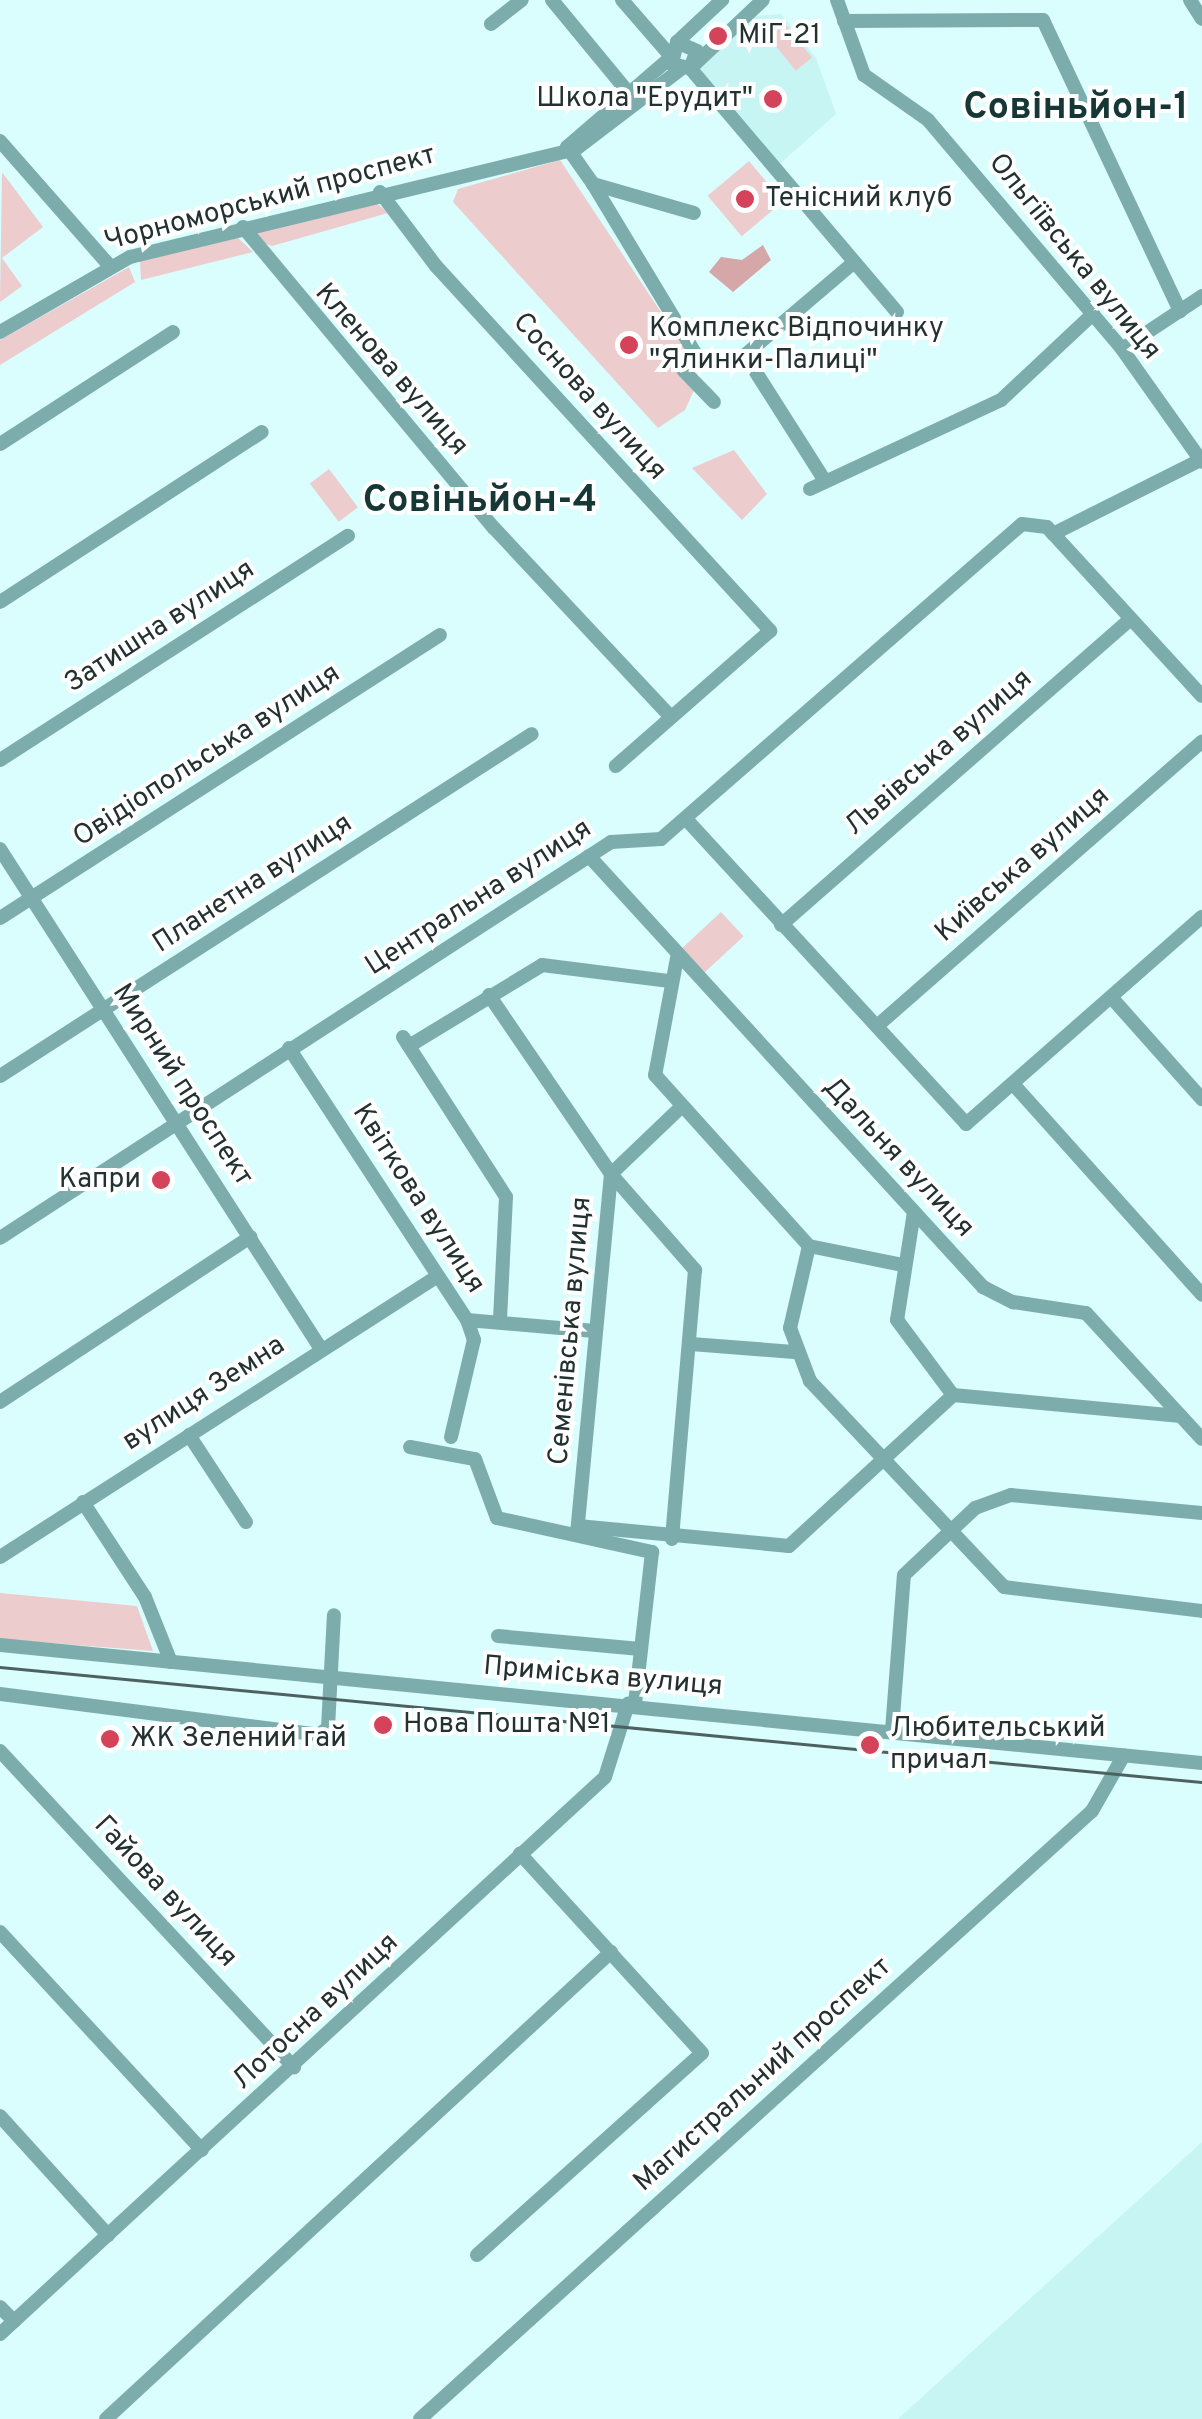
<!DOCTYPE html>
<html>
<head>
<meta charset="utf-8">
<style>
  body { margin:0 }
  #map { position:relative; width:1202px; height:2419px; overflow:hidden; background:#d9fefd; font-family:Overpass,sans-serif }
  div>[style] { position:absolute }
  .built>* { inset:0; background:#c6f5f3 }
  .green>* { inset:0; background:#eccccd; transform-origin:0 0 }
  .water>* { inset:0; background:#d5a7a9 }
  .minor>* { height:14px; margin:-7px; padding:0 7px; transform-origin:7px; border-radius:7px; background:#7cadac }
  .tram>* { height:2.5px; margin:-1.25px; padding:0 1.25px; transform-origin:1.25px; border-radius:1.25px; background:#4e6161 }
  .dots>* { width:28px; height:28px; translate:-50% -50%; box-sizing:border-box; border:5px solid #fff; border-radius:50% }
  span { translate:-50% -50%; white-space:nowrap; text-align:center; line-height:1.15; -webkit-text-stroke:8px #fff; paint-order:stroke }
  .poi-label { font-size:28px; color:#233131 }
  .left { translate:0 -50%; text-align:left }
  .right { translate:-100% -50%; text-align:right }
  .street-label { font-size:28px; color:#233131 }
  .district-label { font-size:38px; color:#163736; font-weight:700 }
</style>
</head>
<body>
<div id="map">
  <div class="built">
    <div style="clip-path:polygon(781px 14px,816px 58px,836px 114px,773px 170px,694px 71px,754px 16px)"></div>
    <div style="clip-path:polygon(1202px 2142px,1202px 2419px,898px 2419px)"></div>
  </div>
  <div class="green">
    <div style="left:785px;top:24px;width:43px;height:21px;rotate:51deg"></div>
    <div style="clip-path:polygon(560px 160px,688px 353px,695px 388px,685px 410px,658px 428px,453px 202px,458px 189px)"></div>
    <div style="left:749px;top:161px;width:53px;height:54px;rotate:50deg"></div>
    <div style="clip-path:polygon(2px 172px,43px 227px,2px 258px,22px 286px,0 302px)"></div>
    <div style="clip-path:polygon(372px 199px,388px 213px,272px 246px,257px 241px,256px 231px)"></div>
    <div style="clip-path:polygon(237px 237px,253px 252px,141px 280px,140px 261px)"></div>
    <div style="clip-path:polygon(129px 267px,135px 282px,0 365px,0 340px)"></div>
    <div style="clip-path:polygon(734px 450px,767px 494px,742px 520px,692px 468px)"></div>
    <div style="left:329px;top:469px;width:48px;height:24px;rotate:53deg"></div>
    <div style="left:721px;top:912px;width:33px;height:54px;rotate:47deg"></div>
    <div style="clip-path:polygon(0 1593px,137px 1606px,153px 1651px,0 1639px)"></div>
  </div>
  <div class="water">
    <div style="clip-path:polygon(763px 245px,771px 260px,733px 292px,709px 272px,721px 257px,742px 260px)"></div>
  </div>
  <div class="minor">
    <div style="left:552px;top:0;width:118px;rotate:50.5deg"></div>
    <div style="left:622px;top:0;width:72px;rotate:49deg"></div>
    <div style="left:837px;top:0;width:80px;rotate:70.2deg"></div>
    <div style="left:864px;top:75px;width:78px;rotate:35.1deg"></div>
    <div style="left:928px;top:120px;width:300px;rotate:49.7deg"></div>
    <div style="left:1122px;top:349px;width:138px;rotate:54.7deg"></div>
    <div style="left:1190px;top:0;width:22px;rotate:58deg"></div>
    <div style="left:844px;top:21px;width:199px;rotate:-0.3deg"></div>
    <div style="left:1043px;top:20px;width:322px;rotate:64.8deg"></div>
    <div style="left:491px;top:24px;width:39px;rotate:-38deg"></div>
    <div style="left:677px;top:42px;width:62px;rotate:-43deg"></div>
    <div style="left:695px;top:64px;width:93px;rotate:-43.3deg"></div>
    <div style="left:690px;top:68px;width:18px;rotate:-68deg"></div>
    <div style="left:697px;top:51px;width:22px;rotate:-156deg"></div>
    <div style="left:677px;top:42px;width:23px;rotate:103deg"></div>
    <div style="left:672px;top:64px;width:18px;rotate:13deg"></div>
    <div style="left:690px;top:68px;width:320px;rotate:49.7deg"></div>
    <div style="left:0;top:141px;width:165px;rotate:48.7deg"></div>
    <div style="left:567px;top:147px;width:45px;rotate:54.9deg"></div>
    <div style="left:593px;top:184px;width:105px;rotate:16deg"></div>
    <div style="left:567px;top:147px;width:135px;rotate:-40.8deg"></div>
    <div style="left:593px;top:184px;width:197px;rotate:58.9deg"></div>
    <div style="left:695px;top:353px;width:21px;rotate:121deg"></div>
    <div style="left:684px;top:371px;width:43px;rotate:45.9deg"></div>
    <div style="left:380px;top:192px;width:93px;rotate:52.9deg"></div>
    <div style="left:436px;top:266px;width:495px;rotate:47.5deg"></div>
    <div style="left:770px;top:631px;width:205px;rotate:138.8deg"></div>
    <div style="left:243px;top:227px;width:392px;rotate:50.2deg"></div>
    <div style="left:494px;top:528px;width:259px;rotate:46.9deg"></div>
    <div style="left:0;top:332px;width:150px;rotate:-30deg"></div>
    <div style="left:130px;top:257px;width:459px;rotate:-13.6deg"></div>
    <div style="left:576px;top:149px;width:132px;rotate:-37.3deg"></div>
    <div style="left:1122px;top:349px;width:96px;rotate:-33.5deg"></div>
    <div style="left:0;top:444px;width:206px;rotate:-32.9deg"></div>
    <div style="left:825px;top:481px;width:149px;rotate:-122.4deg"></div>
    <div style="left:745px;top:355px;width:142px;rotate:-40.4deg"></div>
    <div style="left:810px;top:489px;width:211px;rotate:-25deg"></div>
    <div style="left:1001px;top:400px;width:126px;rotate:-43.1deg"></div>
    <div style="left:1053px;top:534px;width:167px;rotate:-26.7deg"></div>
    <div style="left:0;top:602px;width:312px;rotate:-33deg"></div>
    <div style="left:0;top:760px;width:414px;rotate:-32.8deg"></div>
    <div style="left:686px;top:819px;width:414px;rotate:47.4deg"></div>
    <div style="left:966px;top:1124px;width:314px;rotate:-41.3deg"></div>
    <div style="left:0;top:849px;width:594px;rotate:57.3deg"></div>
    <div style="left:589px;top:856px;width:584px;rotate:47.57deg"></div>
    <div style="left:983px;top:1287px;width:34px;rotate:27deg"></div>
    <div style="left:1013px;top:1302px;width:74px;rotate:8.6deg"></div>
    <div style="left:1086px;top:1313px;width:171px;rotate:47.4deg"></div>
    <div style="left:0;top:918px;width:523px;rotate:-32.75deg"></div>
    <div style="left:781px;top:925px;width:464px;rotate:-41.2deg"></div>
    <div style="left:677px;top:958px;width:119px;rotate:100.6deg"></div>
    <div style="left:655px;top:1075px;width:230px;rotate:48deg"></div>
    <div style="left:809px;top:1246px;width:84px;rotate:103deg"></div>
    <div style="left:790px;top:1328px;width:57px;rotate:69.3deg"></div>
    <div style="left:810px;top:1381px;width:283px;rotate:46.7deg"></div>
    <div style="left:1004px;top:1587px;width:199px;rotate:6.9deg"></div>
    <div style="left:489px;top:995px;width:217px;rotate:55.7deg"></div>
    <div style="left:611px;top:1174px;width:128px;rotate:48.8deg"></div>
    <div style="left:695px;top:1270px;width:270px;rotate:94.9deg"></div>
    <div style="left:1111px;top:997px;width:137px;rotate:48.3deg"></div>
    <div style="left:877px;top:1026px;width:432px;rotate:-41.2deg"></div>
    <div style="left:403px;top:1037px;width:190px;rotate:57.2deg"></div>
    <div style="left:506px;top:1197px;width:124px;rotate:92.8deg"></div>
    <div style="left:409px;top:1046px;width:156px;rotate:-31.3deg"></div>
    <div style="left:542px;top:965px;width:127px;rotate:7.2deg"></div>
    <div style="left:289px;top:1048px;width:325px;rotate:56.8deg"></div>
    <div style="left:467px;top:1320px;width:128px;rotate:4.9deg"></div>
    <div style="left:0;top:1076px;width:632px;rotate:-32.74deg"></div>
    <div style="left:1013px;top:1084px;width:283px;rotate:48.1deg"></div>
    <div style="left:679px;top:1109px;width:94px;rotate:136.3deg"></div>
    <div style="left:611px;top:1174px;width:354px;rotate:95.4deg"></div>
    <div style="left:578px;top:1526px;width:212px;rotate:5.4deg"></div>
    <div style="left:789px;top:1546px;width:223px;rotate:-42.6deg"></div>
    <div style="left:953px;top:1395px;width:229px;rotate:5.3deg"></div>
    <div style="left:914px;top:1212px;width:109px;rotate:98.9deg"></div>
    <div style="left:897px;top:1320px;width:94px;rotate:53.3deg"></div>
    <div style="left:0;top:1238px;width:728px;rotate:-32.95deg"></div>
    <div style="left:611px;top:842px;width:50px;rotate:-3.4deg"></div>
    <div style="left:661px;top:839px;width:479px;rotate:-41.1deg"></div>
    <div style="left:1022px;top:524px;width:25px;rotate:7deg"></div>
    <div style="left:1047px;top:527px;width:229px;rotate:47.5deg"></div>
    <div style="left:809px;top:1246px;width:95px;rotate:11.5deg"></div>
    <div style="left:691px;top:1344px;width:103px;rotate:4.4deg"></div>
    <div style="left:0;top:1402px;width:300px;rotate:-33.4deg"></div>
    <div style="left:189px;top:1435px;width:104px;rotate:56.8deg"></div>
    <div style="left:451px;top:1437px;width:100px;rotate:-76.7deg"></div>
    <div style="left:474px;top:1340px;width:21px;rotate:-109deg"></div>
    <div style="left:410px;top:1447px;width:66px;rotate:10.5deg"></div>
    <div style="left:475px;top:1459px;width:63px;rotate:69.6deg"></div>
    <div style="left:497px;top:1518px;width:159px;rotate:12.4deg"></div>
    <div style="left:652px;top:1552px;width:153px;rotate:96.4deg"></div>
    <div style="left:83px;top:1502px;width:113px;rotate:56.9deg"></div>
    <div style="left:145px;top:1597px;width:70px;rotate:68.2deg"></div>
    <div style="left:0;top:1557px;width:520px;rotate:-32.68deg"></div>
    <div style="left:498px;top:1636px;width:143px;rotate:5.2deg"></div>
    <div style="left:0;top:1645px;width:1208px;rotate:5.61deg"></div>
    <div style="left:0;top:1694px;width:321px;rotate:7.3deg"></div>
    <div style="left:318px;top:1735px;width:12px;rotate:-35deg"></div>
    <div style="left:328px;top:1728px;width:113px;rotate:-87deg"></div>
    <div style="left:892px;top:1730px;width:155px;rotate:-85.6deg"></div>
    <div style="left:904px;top:1575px;width:98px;rotate:-43.3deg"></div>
    <div style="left:975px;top:1508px;width:38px;rotate:-20deg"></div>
    <div style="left:1011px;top:1495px;width:192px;rotate:5.4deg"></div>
    <div style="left:0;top:1751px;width:432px;rotate:47.1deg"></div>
    <div style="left:0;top:1932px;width:297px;rotate:47.2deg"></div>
    <div style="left:0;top:2116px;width:161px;rotate:47.8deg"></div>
    <div style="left:477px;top:2255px;width:302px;rotate:-41.9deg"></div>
    <div style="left:702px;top:2053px;width:270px;rotate:-132.4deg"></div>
    <div style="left:0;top:2307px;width:20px;rotate:45deg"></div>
    <div style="left:0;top:2334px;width:822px;rotate:-42.63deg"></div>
    <div style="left:605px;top:1777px;width:77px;rotate:-72.5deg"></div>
    <div style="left:106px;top:2419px;width:688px;rotate:-42.76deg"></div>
    <div style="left:420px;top:2419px;width:906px;rotate:-42.14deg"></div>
    <div style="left:1092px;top:1811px;width:64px;rotate:-60.3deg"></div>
  </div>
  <div class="tram">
    <div style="left:0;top:1667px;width:1207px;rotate:5.47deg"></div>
  </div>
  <div class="dots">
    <div style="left:718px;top:36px;background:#d44359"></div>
    <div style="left:773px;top:99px;background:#d44359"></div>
    <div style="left:745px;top:199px;background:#d44359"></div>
    <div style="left:629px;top:345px;background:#d44359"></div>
    <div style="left:161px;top:1180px;background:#d44359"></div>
    <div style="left:383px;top:1725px;background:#d44359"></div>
    <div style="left:110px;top:1739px;background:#d44359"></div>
    <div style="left:870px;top:1745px;background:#d44359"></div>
  </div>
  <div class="poi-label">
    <span class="left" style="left:738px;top:36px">МіГ-21</span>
    <span class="right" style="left:753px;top:99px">Школа "Ерудит"</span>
    <span class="left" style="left:765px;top:199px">Тенісний клуб</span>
    <span class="left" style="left:649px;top:345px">Комплекс Відпочинку<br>"Ялинки-Палиці"</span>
    <span class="right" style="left:141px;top:1180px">Капри</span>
    <span class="left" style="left:403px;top:1725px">Нова Пошта №1</span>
    <span class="left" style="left:890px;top:1745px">Любительський<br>причал</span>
    <span class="left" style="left:130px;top:1739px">ЖК Зелений гай</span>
  </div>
  <div class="street-label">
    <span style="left:270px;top:199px;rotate:-15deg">Чорноморський проспект</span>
    <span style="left:1074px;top:257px;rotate:51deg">Ольгіївська вулиця</span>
    <span style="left:391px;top:370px;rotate:49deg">Кленова вулиця</span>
    <span style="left:589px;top:397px;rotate:48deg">Соснова вулиця</span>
    <span style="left:160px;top:627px;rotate:-33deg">Затишна вулиця</span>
    <span style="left:939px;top:753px;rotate:-41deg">Львівська вулиця</span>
    <span style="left:207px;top:756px;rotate:-33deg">Овідіопольська вулиця</span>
    <span style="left:1023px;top:865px;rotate:-41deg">Київська вулиця</span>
    <span style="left:253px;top:884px;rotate:-33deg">Планетна вулиця</span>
    <span style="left:479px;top:898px;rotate:-33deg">Центральна вулиця</span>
    <span style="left:182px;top:1085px;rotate:57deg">Мирний проспект</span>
    <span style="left:898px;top:1158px;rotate:47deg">Дальня вулиця</span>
    <span style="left:418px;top:1199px;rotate:57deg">Квіткова вулиця</span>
    <span style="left:571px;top:1331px;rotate:-85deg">Семенівська вулиця</span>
    <span style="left:204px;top:1394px;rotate:-33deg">вулиця Земна</span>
    <span style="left:603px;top:1677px;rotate:5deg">Приміська вулиця</span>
    <span style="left:165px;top:1892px;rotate:47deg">Гайова вулиця</span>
    <span style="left:316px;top:2012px;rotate:-43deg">Лотосна вулиця</span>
    <span style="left:763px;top:2075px;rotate:-42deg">Магистральний проспект</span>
  </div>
  <div class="district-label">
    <span style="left:1076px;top:109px">Совіньйон-1</span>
    <span style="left:480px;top:502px">Совіньйон-4</span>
  </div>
</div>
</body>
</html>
